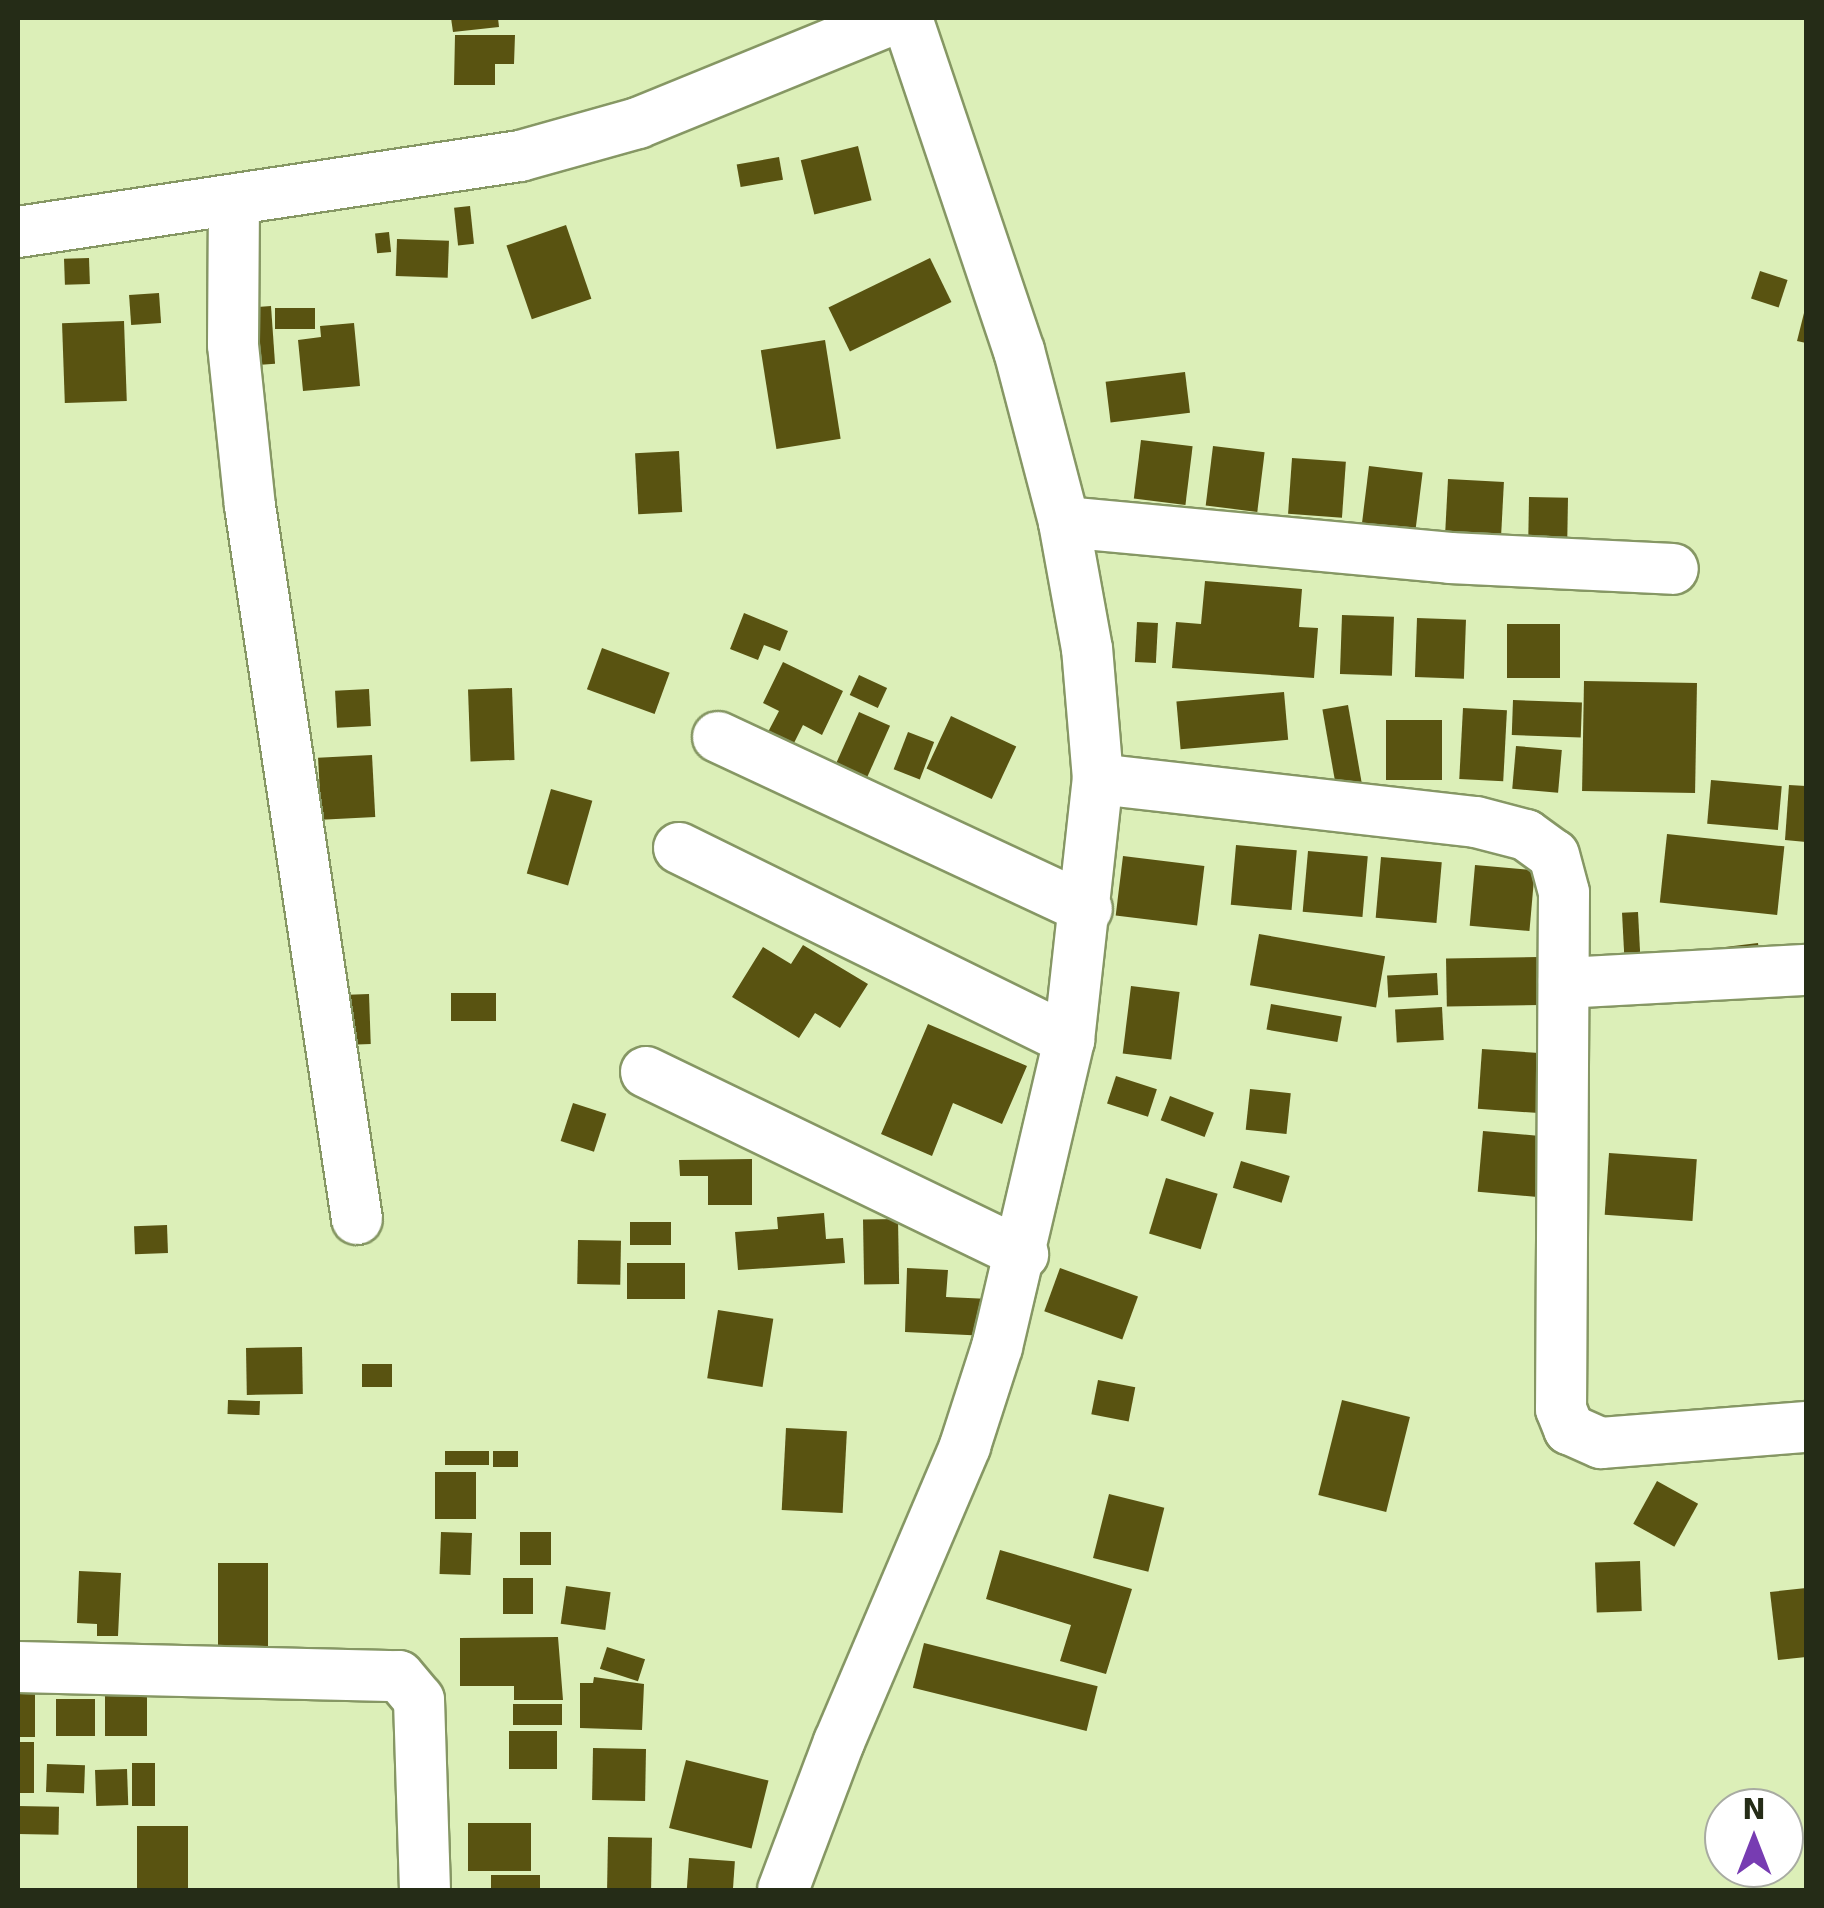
<!DOCTYPE html>
<html>
<head>
<meta charset="utf-8">
<style>
  body { margin:0 }
  #map { position:relative; width:1824px; height:1908px; overflow:hidden; background:#dcefb8; font-family:"DejaVu Sans",sans-serif }
  div>[style] { position:absolute }
  .building>* { inset:0; background:#595311; transform-origin:0 0 }
  .roads { filter:drop-shadow(2px 0 #869764) drop-shadow(-2px 0 #869764) drop-shadow(0 2px #869764) drop-shadow(0 -2px #869764) }
  .minor>* { height:50px; margin:-25px; padding:0 25px; transform-origin:25px; border-radius:25px; background:#fff }
  span { translate:-50% -50%; white-space:nowrap; text-align:center; line-height:1.15; -webkit-text-stroke:10px #fff; paint-order:stroke }
  .frame { position:absolute; inset:0; border:20px solid #252c17; pointer-events:none }
  .north { position:absolute; left:1704px; top:1788px; width:100px; height:100px; box-sizing:border-box; background:#fff; border:2px solid #a8aba2; border-radius:50%; rotate:0deg; font-size:28px; font-weight:700; line-height:40px; text-align:center; color:#252c17 }
  .north::after { content:''; display:block; margin:auto; width:35px; height:45px; background:#773cb2; clip-path:polygon(50% 0,100% 100%,50% 72%,0 100%) }
</style>
</head>
<body>
<div id="map">
  <div class="building">
    <div style="clip-path:polygon(451px 18px,498px 18px,499px 27px,453px 32px)"></div>
    <div style="clip-path:polygon(455px 35px,515px 35px,514px 64px,495px 64px,495px 85px,454px 85px)"></div>
    <div style="left:858px;top:146px;width:56px;height:59px;rotate:76deg"></div>
    <div style="left:779px;top:157px;width:23px;height:43px;rotate:80deg"></div>
    <div style="left:470px;top:206px;width:38px;height:16px;rotate:84deg"></div>
    <div style="left:566px;top:225px;width:78px;height:63px;rotate:71deg"></div>
    <div style="left:389px;top:232px;width:20px;height:14px;rotate:84deg"></div>
    <div style="left:397px;top:239px;width:52px;height:37px;rotate:2deg"></div>
    <div style="left:89px;top:258px;width:26px;height:25px;rotate:88deg"></div>
    <div style="left:930px;top:258px;width:49px;height:113px;rotate:64deg"></div>
    <div style="left:1760px;top:271px;width:29px;height:29px;rotate:18deg"></div>
    <div style="left:159px;top:293px;width:30px;height:30px;rotate:86deg"></div>
    <div style="clip-path:polygon(1806px 305px,1806px 343px,1797px 341px)"></div>
    <div style="left:271px;top:306px;width:58px;height:25px;rotate:86deg"></div>
    <div style="left:275px;top:308px;width:40px;height:21px"></div>
    <div style="left:124px;top:321px;width:80px;height:62px;rotate:88deg"></div>
    <div style="clip-path:polygon(354px 323px,360px 386px,303px 391px,298px 340px,321px 337px,320px 326px)"></div>
    <div style="left:825px;top:340px;width:100px;height:65px;rotate:81deg"></div>
    <div style="left:1185px;top:372px;width:41px;height:80px;rotate:83deg"></div>
    <div style="left:1141px;top:440px;width:52px;height:59px;rotate:7deg"></div>
    <div style="left:1213px;top:446px;width:52px;height:60px;rotate:7deg"></div>
    <div style="left:679px;top:451px;width:61px;height:44px;rotate:87deg"></div>
    <div style="left:1292px;top:458px;width:54px;height:56px;rotate:4deg"></div>
    <div style="left:1369px;top:466px;width:54px;height:62px;rotate:7deg"></div>
    <div style="left:1448px;top:479px;width:56px;height:60px;rotate:3deg"></div>
    <div style="left:1529px;top:497px;width:39px;height:44px;rotate:1deg"></div>
    <div style="clip-path:polygon(1205px 581px,1302px 589px,1299px 627px,1318px 628px,1314px 678px,1172px 668px,1176px 622px,1201px 624px)"></div>
    <div style="clip-path:polygon(744px 613px,788px 631px,780px 651px,764px 645px,758px 660px,730px 649px)"></div>
    <div style="left:1342px;top:615px;width:52px;height:59px;rotate:2deg"></div>
    <div style="left:1417px;top:618px;width:49px;height:59px;rotate:2deg"></div>
    <div style="left:1137px;top:622px;width:21px;height:40px;rotate:3deg"></div>
    <div style="left:1507px;top:624px;width:53px;height:54px"></div>
    <div style="left:602px;top:648px;width:72px;height:44px;rotate:20deg"></div>
    <div style="clip-path:polygon(783px 662px,843px 691px,822px 735px,803px 725px,793px 745px,768px 732px,779px 711px,763px 703px)"></div>
    <div style="left:859px;top:675px;width:31px;height:22px;rotate:25deg"></div>
    <div style="left:1584px;top:681px;width:113px;height:110px;rotate:1deg"></div>
    <div style="left:512px;top:688px;width:72px;height:44px;rotate:88deg"></div>
    <div style="left:369px;top:689px;width:37px;height:34px;rotate:87deg"></div>
    <div style="left:1284px;top:692px;width:48px;height:108px;rotate:85deg"></div>
    <div style="left:1513px;top:700px;width:69px;height:35px;rotate:2deg"></div>
    <div style="left:1348px;top:705px;width:89px;height:26px;rotate:80deg"></div>
    <div style="left:1463px;top:708px;width:44px;height:71px;rotate:3deg"></div>
    <div style="left:859px;top:712px;width:34px;height:72px;rotate:24deg"></div>
    <div style="left:951px;top:716px;width:72px;height:58px;rotate:25deg"></div>
    <div style="left:1386px;top:720px;width:56px;height:60px"></div>
    <div style="left:908px;top:732px;width:28px;height:40px;rotate:21deg"></div>
    <div style="left:1516px;top:746px;width:46px;height:43px;rotate:5deg"></div>
    <div style="left:372px;top:755px;width:62px;height:54px;rotate:87deg"></div>
    <div style="left:1711px;top:780px;width:71px;height:44px;rotate:5deg"></div>
    <div style="clip-path:polygon(1789px 785px,1806px 786px,1806px 842px,1785px 840px)"></div>
    <div style="left:551px;top:789px;width:43px;height:88px;rotate:16deg"></div>
    <div style="left:1667px;top:834px;width:118px;height:69px;rotate:6deg"></div>
    <div style="left:1236px;top:845px;width:61px;height:60px;rotate:5deg"></div>
    <div style="left:1308px;top:851px;width:60px;height:61px;rotate:5deg"></div>
    <div style="left:1123px;top:856px;width:82px;height:60px;rotate:7deg"></div>
    <div style="left:1381px;top:857px;width:61px;height:61px;rotate:5deg"></div>
    <div style="left:1475px;top:865px;width:60px;height:61px;rotate:5deg"></div>
    <div style="left:1638px;top:912px;width:40px;height:16px;rotate:87deg"></div>
    <div style="left:1259px;top:934px;width:128px;height:52px;rotate:10deg"></div>
    <div style="left:1758px;top:943px;width:17px;height:56px;rotate:83deg"></div>
    <div style="clip-path:polygon(803px 945px,868px 984px,840px 1028px,815px 1013px,799px 1038px,732px 997px,763px 947px,791px 964px)"></div>
    <div style="left:1539px;top:957px;width:48px;height:93px;rotate:89deg"></div>
    <div style="left:1437px;top:973px;width:22px;height:50px;rotate:87deg"></div>
    <div style="left:1131px;top:986px;width:49px;height:68px;rotate:7deg"></div>
    <div style="left:451px;top:993px;width:45px;height:28px"></div>
    <div style="left:369px;top:994px;width:50px;height:34px;rotate:88deg"></div>
    <div style="left:1271px;top:1004px;width:72px;height:26px;rotate:10deg"></div>
    <div style="left:1442px;top:1007px;width:33px;height:47px;rotate:87deg"></div>
    <div style="clip-path:polygon(928px 1024px,1027px 1066px,1002px 1124px,953px 1103px,932px 1156px,881px 1134px)"></div>
    <div style="left:1482px;top:1049px;width:61px;height:60px;rotate:4deg"></div>
    <div style="left:1116px;top:1076px;width:43px;height:29px;rotate:18deg"></div>
    <div style="left:1250px;top:1089px;width:41px;height:41px;rotate:6deg"></div>
    <div style="left:1170px;top:1096px;width:47px;height:26px;rotate:21deg"></div>
    <div style="left:573px;top:1103px;width:35px;height:40px;rotate:18deg"></div>
    <div style="left:1483px;top:1131px;width:60px;height:61px;rotate:5deg"></div>
    <div style="left:1609px;top:1153px;width:88px;height:62px;rotate:4deg"></div>
    <div style="clip-path:polygon(752px 1159px,752px 1205px,708px 1205px,708px 1176px,680px 1176px,679px 1160px)"></div>
    <div style="left:1241px;top:1161px;width:51px;height:28px;rotate:17deg"></div>
    <div style="left:1166px;top:1178px;width:54px;height:58px;rotate:17deg"></div>
    <div style="clip-path:polygon(824px 1213px,826px 1239px,843px 1238px,845px 1263px,738px 1270px,735px 1232px,778px 1229px,777px 1217px)"></div>
    <div style="left:898px;top:1219px;width:65px;height:35px;rotate:89deg"></div>
    <div style="left:630px;top:1222px;width:41px;height:23px"></div>
    <div style="left:167px;top:1225px;width:28px;height:33px;rotate:88deg"></div>
    <div style="left:578px;top:1240px;width:43px;height:44px;rotate:1deg"></div>
    <div style="left:627px;top:1263px;width:58px;height:36px"></div>
    <div style="clip-path:polygon(907px 1268px,948px 1270px,946px 1297px,990px 1299px,988px 1336px,905px 1332px)"></div>
    <div style="left:1060px;top:1268px;width:83px;height:46px;rotate:20deg"></div>
    <div style="left:718px;top:1310px;width:56px;height:69px;rotate:9deg"></div>
    <div style="left:302px;top:1347px;width:47px;height:56px;rotate:89deg"></div>
    <div style="left:362px;top:1364px;width:30px;height:23px"></div>
    <div style="left:1098px;top:1380px;width:38px;height:35px;rotate:11deg"></div>
    <div style="left:228px;top:1400px;width:32px;height:14px;rotate:2deg"></div>
    <div style="left:1342px;top:1400px;width:70px;height:98px;rotate:14deg"></div>
    <div style="left:786px;top:1428px;width:61px;height:82px;rotate:3deg"></div>
    <div style="left:445px;top:1451px;width:44px;height:14px"></div>
    <div style="left:493px;top:1451px;width:25px;height:16px"></div>
    <div style="left:435px;top:1472px;width:41px;height:47px"></div>
    <div style="left:1657px;top:1481px;width:47px;height:49px;rotate:29deg"></div>
    <div style="left:1109px;top:1494px;width:57px;height:66px;rotate:14deg"></div>
    <div style="left:441px;top:1532px;width:31px;height:42px;rotate:2deg"></div>
    <div style="left:520px;top:1532px;width:31px;height:33px"></div>
    <div style="clip-path:polygon(1000px 1550px,1132px 1589px,1106px 1674px,1060px 1661px,1071px 1625px,986px 1599px)"></div>
    <div style="left:1640px;top:1561px;width:50px;height:45px;rotate:88deg"></div>
    <div style="left:268px;top:1563px;width:95px;height:50px;rotate:90deg"></div>
    <div style="clip-path:polygon(79px 1571px,121px 1573px,118px 1636px,97px 1636px,97px 1624px,77px 1623px)"></div>
    <div style="left:503px;top:1578px;width:30px;height:36px"></div>
    <div style="left:566px;top:1586px;width:45px;height:38px;rotate:8deg"></div>
    <div style="clip-path:polygon(1806px 1588px,1806px 1657px,1778px 1660px,1770px 1592px)"></div>
    <div style="clip-path:polygon(558px 1637px,563px 1700px,514px 1700px,514px 1686px,460px 1686px,460px 1638px)"></div>
    <div style="left:924px;top:1643px;width:179px;height:46px;rotate:14deg"></div>
    <div style="left:607px;top:1647px;width:40px;height:23px;rotate:18deg"></div>
    <div style="clip-path:polygon(594px 1677px,644px 1684px,642px 1730px,580px 1728px,580px 1683px,593px 1683px)"></div>
    <div style="left:18px;top:1679px;width:17px;height:58px"></div>
    <div style="left:147px;top:1696px;width:40px;height:42px;rotate:90deg"></div>
    <div style="left:95px;top:1699px;width:37px;height:39px;rotate:90deg"></div>
    <div style="left:513px;top:1704px;width:49px;height:21px"></div>
    <div style="left:509px;top:1731px;width:48px;height:38px"></div>
    <div style="left:18px;top:1742px;width:16px;height:51px"></div>
    <div style="left:593px;top:1748px;width:53px;height:52px;rotate:1deg"></div>
    <div style="left:686px;top:1760px;width:85px;height:70px;rotate:14deg"></div>
    <div style="left:132px;top:1763px;width:23px;height:43px"></div>
    <div style="left:47px;top:1764px;width:38px;height:28px;rotate:2deg"></div>
    <div style="left:127px;top:1769px;width:36px;height:32px;rotate:88deg"></div>
    <div style="left:18px;top:1806px;width:41px;height:28px;rotate:1deg"></div>
    <div style="left:531px;top:1823px;width:48px;height:63px;rotate:90deg"></div>
    <div style="left:137px;top:1826px;width:51px;height:62px"></div>
    <div style="left:608px;top:1837px;width:44px;height:53px;rotate:1deg"></div>
    <div style="left:689px;top:1858px;width:46px;height:32px;rotate:4deg"></div>
    <div style="left:491px;top:1875px;width:49px;height:15px"></div>
  </div>
  <div class="roads">
    <div class="minor">
      <div style="left:234px;top:201px;width:144px;rotate:90.4deg"></div>
      <div style="left:233px;top:345px;width:162px;rotate:84deg"></div>
      <div style="left:250px;top:506px;width:721px;rotate:81.47deg"></div>
      <div style="left:18px;top:232px;width:508px;rotate:-8.61deg"></div>
      <div style="left:520px;top:156px;width:123px;rotate:-15.6deg"></div>
      <div style="left:638px;top:123px;width:278px;rotate:-22.2deg"></div>
      <div style="left:1064px;top:522px;width:388px;rotate:5.3deg"></div>
      <div style="left:1450px;top:558px;width:223px;rotate:2.8deg"></div>
      <div style="left:718px;top:737px;width:407px;rotate:25deg"></div>
      <div style="left:1098px;top:779px;width:380px;rotate:6.5deg"></div>
      <div style="left:1476px;top:822px;width:52px;rotate:14.6deg"></div>
      <div style="left:1526px;top:835px;width:34px;rotate:36deg"></div>
      <div style="left:1554px;top:855px;width:39px;rotate:75deg"></div>
      <div style="left:1564px;top:893px;width:516px;rotate:90.33deg"></div>
      <div style="left:1561px;top:1409px;width:22px;rotate:68deg"></div>
      <div style="left:1569px;top:1429px;width:35px;rotate:24deg"></div>
      <div style="left:1601px;top:1443px;width:206px;rotate:-4.5deg"></div>
      <div style="left:679px;top:848px;width:435px;rotate:26.2deg"></div>
      <div style="left:1564px;top:983px;width:242px;rotate:-3.1deg"></div>
      <div style="left:646px;top:1072px;width:419px;rotate:25.8deg"></div>
      <div style="left:18px;top:1667px;width:381px;rotate:1.4deg"></div>
      <div style="left:399px;top:1676px;width:31px;rotate:50deg"></div>
      <div style="left:419px;top:1700px;width:190px;rotate:88.2deg"></div>
      <div style="left:783px;top:1890px;width:158px;rotate:-69.3deg"></div>
      <div style="left:839px;top:1742px;width:322px;rotate:-66.9deg"></div>
      <div style="left:965px;top:1446px;width:104px;rotate:-72.1deg"></div>
      <div style="left:997px;top:1347px;width:315px;rotate:-76.8deg"></div>
      <div style="left:1069px;top:1040px;width:263px;rotate:-83.7deg"></div>
      <div style="left:1098px;top:779px;width:130px;rotate:-94.8deg"></div>
      <div style="left:1087px;top:649px;width:129px;rotate:-100.3deg"></div>
      <div style="left:1064px;top:522px;width:177px;rotate:-104.7deg"></div>
      <div style="left:1019px;top:351px;width:351px;rotate:-108.6deg"></div>
    </div>
  </div>
  <div class="frame"></div>
  <div class="north">N</div>
</div>
</body>
</html>
